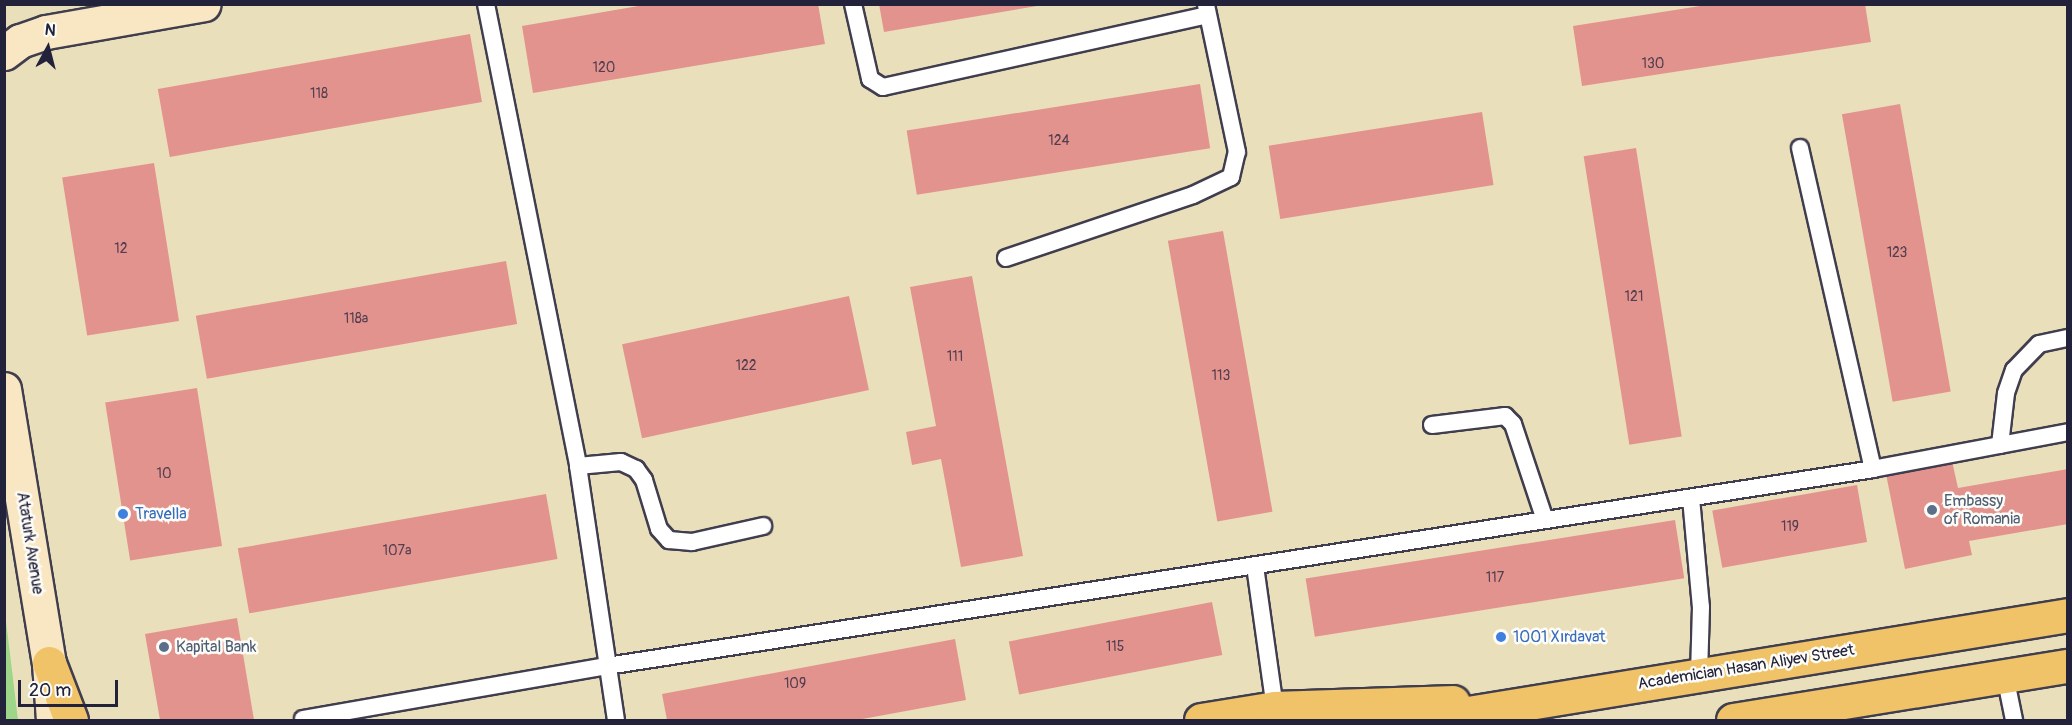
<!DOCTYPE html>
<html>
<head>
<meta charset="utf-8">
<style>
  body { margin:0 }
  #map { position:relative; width:2072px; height:725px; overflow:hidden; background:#eadfbb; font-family:Pangolin,sans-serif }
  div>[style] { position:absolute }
  .green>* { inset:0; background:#9dd688 }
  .building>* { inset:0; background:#e3938d; transform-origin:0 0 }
  .roads { filter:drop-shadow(2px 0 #403e4e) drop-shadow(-2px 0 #403e4e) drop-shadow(0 2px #403e4e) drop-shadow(0 -2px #403e4e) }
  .lane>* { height:16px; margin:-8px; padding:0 8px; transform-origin:8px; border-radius:8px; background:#fff }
  .secondary>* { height:33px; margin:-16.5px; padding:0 16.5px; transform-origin:16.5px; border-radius:16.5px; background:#f9e7c3 }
  .primary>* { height:33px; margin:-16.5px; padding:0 16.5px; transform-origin:16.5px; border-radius:16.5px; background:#f1c369 }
  .dots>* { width:16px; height:16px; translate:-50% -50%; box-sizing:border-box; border:3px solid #fdfcf7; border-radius:50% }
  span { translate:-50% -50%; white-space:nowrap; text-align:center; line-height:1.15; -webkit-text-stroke:5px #fdfcf7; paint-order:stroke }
  .number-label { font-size:14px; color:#523e50 }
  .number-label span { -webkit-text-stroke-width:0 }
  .service-label { font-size:16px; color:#4e5e75 }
  .left { translate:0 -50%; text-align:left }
  .shop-label { font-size:16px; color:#366cbe }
  .street-label { font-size:16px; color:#22223b }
  .frame { position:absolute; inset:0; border:6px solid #22223b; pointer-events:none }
  .north { position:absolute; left:18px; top:18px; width:60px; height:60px; -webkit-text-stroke:4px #fdfcf7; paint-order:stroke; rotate:7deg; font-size:16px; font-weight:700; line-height:24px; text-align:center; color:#22223b }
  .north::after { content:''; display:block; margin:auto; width:21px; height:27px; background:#22223b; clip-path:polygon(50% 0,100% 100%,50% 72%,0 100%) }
  .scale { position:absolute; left:18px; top:680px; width:100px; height:27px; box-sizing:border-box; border:3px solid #22223b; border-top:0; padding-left:8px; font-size:18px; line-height:21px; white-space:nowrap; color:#22223b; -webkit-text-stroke:4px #fdfcf7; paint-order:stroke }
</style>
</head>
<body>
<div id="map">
  <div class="green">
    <div style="clip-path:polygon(4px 613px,5px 613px,18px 720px,5px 720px)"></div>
  </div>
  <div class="building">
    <div style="clip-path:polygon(650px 4px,818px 4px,825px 44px,533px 93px,522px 26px)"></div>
    <div style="clip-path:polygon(879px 4px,1037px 4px,1037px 6px,884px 32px)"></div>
    <div style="clip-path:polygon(1713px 4px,1865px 4px,1871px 42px,1582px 86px,1573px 26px)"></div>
    <div style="left:470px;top:34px;width:69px;height:317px;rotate:80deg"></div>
    <div style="left:1200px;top:84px;width:65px;height:297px;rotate:81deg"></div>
    <div style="left:1900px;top:104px;width:292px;height:59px;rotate:80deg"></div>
    <div style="left:1482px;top:112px;width:74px;height:216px;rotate:81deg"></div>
    <div style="left:1636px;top:148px;width:292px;height:53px;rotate:81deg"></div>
    <div style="left:154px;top:163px;width:160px;height:93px;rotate:81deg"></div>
    <div style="left:1223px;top:231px;width:285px;height:56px;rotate:80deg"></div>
    <div style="left:506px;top:261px;width:64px;height:315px;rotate:80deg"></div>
    <div style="clip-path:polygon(972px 276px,1023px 556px,961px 567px,941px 459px,912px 465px,906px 432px,936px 426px,910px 287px)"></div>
    <div style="left:849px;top:296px;width:96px;height:232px;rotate:78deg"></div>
    <div style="left:197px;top:388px;width:160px;height:93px;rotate:81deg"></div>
    <div style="clip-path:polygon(1952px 461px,1958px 488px,2068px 469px,2068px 524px,1969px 541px,1972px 555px,1905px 569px,1886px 474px)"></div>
    <div style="left:1857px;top:485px;width:58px;height:147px;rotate:80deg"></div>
    <div style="left:546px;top:494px;width:66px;height:313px;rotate:80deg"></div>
    <div style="left:1675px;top:520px;width:59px;height:374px;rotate:81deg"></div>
    <div style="left:1212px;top:602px;width:54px;height:207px;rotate:79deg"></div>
    <div style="clip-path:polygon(237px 618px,254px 720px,160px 720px,145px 634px)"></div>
    <div style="clip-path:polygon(955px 639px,966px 700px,857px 720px,667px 720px,662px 694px)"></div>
  </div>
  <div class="roads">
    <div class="lane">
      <div style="left:486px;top:4px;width:471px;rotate:78.7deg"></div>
      <div style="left:578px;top:466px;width:257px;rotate:81.5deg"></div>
      <div style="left:853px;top:4px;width:77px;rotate:77.2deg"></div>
      <div style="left:870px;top:79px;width:15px;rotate:32deg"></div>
      <div style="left:883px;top:87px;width:332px;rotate:-12.5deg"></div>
      <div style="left:1800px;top:148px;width:329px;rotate:77.2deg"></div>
      <div style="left:1006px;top:258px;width:197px;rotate:-18.6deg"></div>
      <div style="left:1193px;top:195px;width:42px;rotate:-25.3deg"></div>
      <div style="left:1231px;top:177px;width:26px;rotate:-77deg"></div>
      <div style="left:1237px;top:152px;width:150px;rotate:-101.9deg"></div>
      <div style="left:1432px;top:425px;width:74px;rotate:-7deg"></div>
      <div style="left:1505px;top:416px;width:11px;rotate:45deg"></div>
      <div style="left:1513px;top:424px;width:101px;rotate:71.6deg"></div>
      <div style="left:2000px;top:445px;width:52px;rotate:-83.4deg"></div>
      <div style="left:2006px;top:393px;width:24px;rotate:-71deg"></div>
      <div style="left:2014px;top:370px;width:36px;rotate:-46deg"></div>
      <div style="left:2039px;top:344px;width:30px;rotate:-12deg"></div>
      <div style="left:578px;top:466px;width:43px;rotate:-5.3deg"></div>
      <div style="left:621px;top:462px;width:17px;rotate:25deg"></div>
      <div style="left:636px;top:469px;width:14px;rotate:54deg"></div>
      <div style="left:644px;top:480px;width:51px;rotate:73deg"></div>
      <div style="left:659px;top:529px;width:15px;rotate:48deg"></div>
      <div style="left:669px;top:540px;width:23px;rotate:5deg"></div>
      <div style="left:692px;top:542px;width:73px;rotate:-12.7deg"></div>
      <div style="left:1691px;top:498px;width:109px;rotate:84.8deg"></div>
      <div style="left:1701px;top:607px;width:67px;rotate:91.7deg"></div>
      <div style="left:1255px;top:566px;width:143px;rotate:82deg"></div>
      <div style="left:2005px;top:676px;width:45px;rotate:78.4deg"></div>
      <div style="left:303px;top:719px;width:309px;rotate:-9.9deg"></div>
      <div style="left:607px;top:666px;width:1281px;rotate:-8.84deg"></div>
      <div style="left:1873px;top:469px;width:198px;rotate:-10.7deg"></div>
    </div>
    <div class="secondary">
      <div style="left:4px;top:53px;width:20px;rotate:-37deg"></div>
      <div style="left:20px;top:41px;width:28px;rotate:-19deg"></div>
      <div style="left:46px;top:32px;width:160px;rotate:-10deg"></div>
      <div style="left:4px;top:389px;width:278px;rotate:80.7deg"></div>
      <div style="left:49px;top:663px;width:57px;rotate:86deg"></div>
    </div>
    <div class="primary">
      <div style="left:49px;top:663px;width:61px;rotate:68.9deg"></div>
      <div style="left:1201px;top:720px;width:75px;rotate:-9.2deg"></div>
      <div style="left:1275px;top:708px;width:178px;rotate:-1.9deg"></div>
      <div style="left:1425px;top:720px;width:652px;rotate:-9.27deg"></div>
      <div style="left:1733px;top:720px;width:339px;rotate:-9.2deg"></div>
    </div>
  </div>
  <div class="dots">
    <div style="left:1932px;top:510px;background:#5c6f8a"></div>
    <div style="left:123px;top:514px;background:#3f7fe0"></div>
    <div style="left:1501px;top:637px;background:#3f7fe0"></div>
    <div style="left:164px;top:647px;background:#5c6f8a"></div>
  </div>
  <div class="number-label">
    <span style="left:1653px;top:64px">130</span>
    <span style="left:604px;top:68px">120</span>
    <span style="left:319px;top:94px">118</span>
    <span style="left:1059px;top:141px">124</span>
    <span style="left:121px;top:249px">12</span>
    <span style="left:1897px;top:253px">123</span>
    <span style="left:1634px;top:297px">121</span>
    <span style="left:356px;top:319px">118a</span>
    <span style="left:955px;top:357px">111</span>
    <span style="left:746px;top:366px">122</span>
    <span style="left:1221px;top:376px">113</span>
    <span style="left:164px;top:474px">10</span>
    <span style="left:1790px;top:527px">119</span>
    <span style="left:397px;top:551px">107a</span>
    <span style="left:1495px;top:578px">117</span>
    <span style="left:1115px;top:647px">115</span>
    <span style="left:795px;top:684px">109</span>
  </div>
  <div class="service-label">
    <span class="left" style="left:1944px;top:510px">Embassy<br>of Romania</span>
    <span class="left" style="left:176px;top:647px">Kapital Bank</span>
  </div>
  <div class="shop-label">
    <span class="left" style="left:135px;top:514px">Travella</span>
    <span class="left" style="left:1513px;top:637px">1001 Xırdavat</span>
  </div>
  <div class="street-label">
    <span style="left:30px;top:543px;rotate:81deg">Ataturk Avenue</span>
    <span style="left:1746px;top:667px;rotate:-9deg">Academician Hasan Aliyev Street</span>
  </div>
  <div class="frame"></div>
  <div class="north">N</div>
  <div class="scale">20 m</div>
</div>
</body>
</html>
